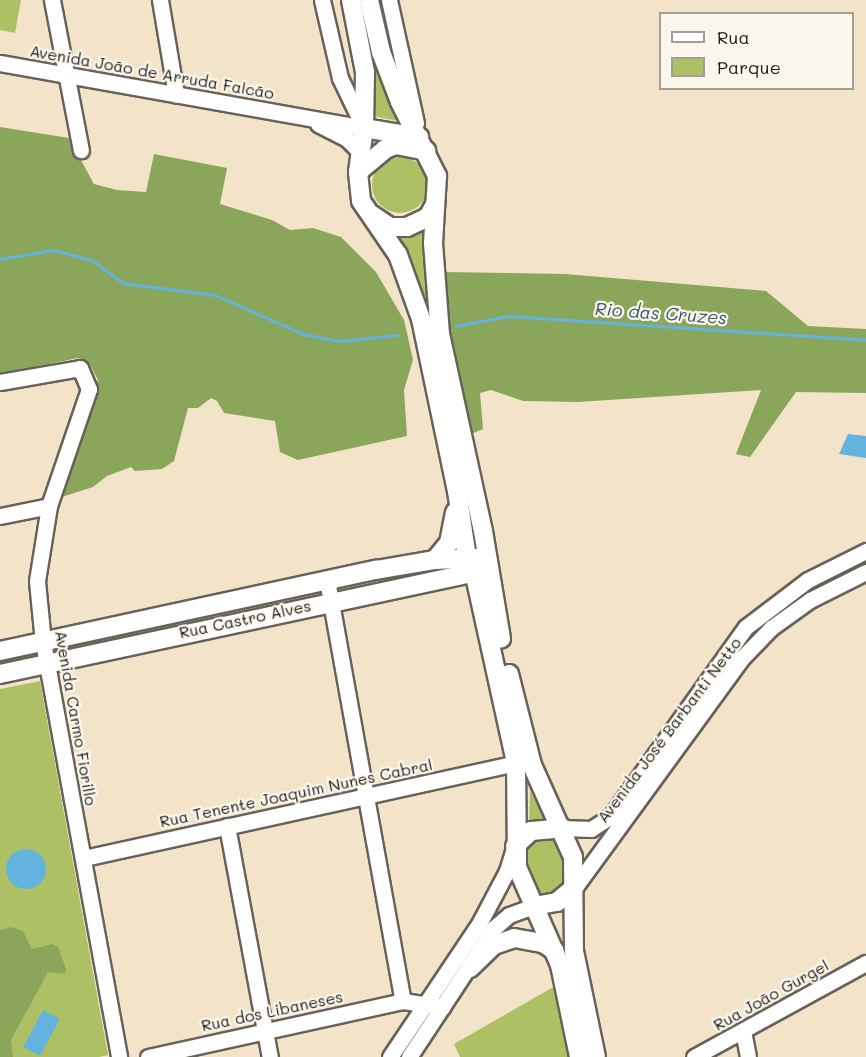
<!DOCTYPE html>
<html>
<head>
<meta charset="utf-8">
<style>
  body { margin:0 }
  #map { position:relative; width:866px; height:1057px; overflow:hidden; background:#f3e4c9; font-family:Mali,sans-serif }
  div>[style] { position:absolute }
  .green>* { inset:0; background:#adc064 }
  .round { border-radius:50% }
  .forest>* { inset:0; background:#8aa65a }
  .water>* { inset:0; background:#64b3de; transform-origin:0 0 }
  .stream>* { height:3px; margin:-1.5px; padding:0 1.5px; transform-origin:1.5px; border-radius:1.5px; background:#64b3de }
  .roads { filter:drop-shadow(2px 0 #676259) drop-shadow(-2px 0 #676259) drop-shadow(0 2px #676259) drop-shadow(0 -2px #676259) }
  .minor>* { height:15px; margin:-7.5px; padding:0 7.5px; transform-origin:7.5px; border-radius:7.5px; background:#fff }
  .major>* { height:18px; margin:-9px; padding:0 9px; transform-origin:9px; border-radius:9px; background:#fff }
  span { translate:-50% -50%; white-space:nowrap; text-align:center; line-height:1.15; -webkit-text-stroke:4.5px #fbf7ec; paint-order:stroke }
  .street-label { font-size:16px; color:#1c1c1c }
  .water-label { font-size:18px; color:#39586a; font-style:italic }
  .legend { position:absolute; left:659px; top:12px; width:195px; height:78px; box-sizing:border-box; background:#fbf7ec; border:2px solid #a29f99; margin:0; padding:8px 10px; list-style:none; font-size:18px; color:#1c1c1c }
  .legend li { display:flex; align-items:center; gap:12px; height:30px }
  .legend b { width:30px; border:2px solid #a29f99 }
</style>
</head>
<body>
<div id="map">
  <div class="green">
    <div style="clip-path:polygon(0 0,21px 0,15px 33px,0 30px)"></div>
    <div style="clip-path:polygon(376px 57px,403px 122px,368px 115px,368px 60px)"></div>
    <div class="round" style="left:372px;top:157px;width:56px;height:56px"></div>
    <div style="clip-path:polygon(428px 230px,481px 549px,476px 550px,429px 323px,414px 271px,395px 237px)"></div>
    <div style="clip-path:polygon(40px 681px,108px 1055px,99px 1057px,0 1057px,0 689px)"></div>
    <div style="clip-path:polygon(530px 791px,546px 820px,529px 823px)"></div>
    <div style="clip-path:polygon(535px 834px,559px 839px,566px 850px,569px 884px,547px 897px,531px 892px,522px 844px)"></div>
    <div style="clip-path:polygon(555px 986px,569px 1057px,460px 1057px,454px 1044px)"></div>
  </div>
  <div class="forest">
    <div style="clip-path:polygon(0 127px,69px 138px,94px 184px,117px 190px,146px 192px,154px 154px,227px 168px,220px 204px,272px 220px,290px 230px,313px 228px,341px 237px,376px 272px,404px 320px,413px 360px,404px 390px,407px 436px,298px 460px,280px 452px,275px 421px,224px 413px,217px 401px,211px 398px,198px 408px,188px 408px,174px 461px,162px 469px,135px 471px,131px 467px,107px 476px,93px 487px,59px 498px,98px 380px,90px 365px,78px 358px,0 374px)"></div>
    <div style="clip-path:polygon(441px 272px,565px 274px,766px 291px,808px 326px,866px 329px,866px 393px,796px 392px,750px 457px,736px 454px,761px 390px,578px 402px,523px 401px,491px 390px,480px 393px,483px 429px,471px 434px,453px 367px)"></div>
    <div style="clip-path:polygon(11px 927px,23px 931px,32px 949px,52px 944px,58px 947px,66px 969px,65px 974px,48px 972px,11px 1040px,13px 1057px,0 1057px,0 930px)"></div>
  </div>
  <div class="water">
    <div style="clip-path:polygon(848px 434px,866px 436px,866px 458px,839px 454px)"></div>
    <div class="round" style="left:6px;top:849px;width:40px;height:40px"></div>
    <div style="left:43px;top:1010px;width:19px;height:42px;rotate:28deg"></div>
  </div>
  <div class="stream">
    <div style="left:0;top:259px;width:54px;rotate:-9.6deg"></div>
    <div style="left:53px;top:250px;width:40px;rotate:14.4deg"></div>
    <div style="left:92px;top:260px;width:38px;rotate:37deg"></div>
    <div style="left:122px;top:283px;width:94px;rotate:7.4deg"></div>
    <div style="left:215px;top:295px;width:96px;rotate:23.9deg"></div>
    <div style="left:303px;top:334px;width:36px;rotate:11deg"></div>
    <div style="left:338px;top:341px;width:60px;rotate:-5.7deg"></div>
    <div style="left:456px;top:326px;width:54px;rotate:-10.7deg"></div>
    <div style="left:509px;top:316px;width:358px;rotate:3.8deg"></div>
  </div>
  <div class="roads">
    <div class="minor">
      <div style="left:52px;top:0;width:153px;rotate:79.1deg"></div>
      <div style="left:160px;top:0;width:96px;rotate:80.4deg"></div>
      <div style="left:322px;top:0;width:80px;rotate:77deg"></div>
      <div style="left:340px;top:78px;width:55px;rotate:64.4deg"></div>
      <div style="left:389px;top:0;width:126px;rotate:77.6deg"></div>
      <div style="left:0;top:63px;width:370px;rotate:10.1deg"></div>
      <div style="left:318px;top:124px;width:33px;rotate:27deg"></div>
      <div style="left:347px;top:139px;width:18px;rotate:45deg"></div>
      <div style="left:0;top:382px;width:81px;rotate:-9.9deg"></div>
      <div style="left:80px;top:368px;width:23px;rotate:67deg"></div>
      <div style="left:89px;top:389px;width:124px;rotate:108.9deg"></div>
      <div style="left:49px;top:506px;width:76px;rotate:99.1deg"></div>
      <div style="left:37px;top:581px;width:61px;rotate:84.4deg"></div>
      <div style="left:43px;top:642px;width:422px;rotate:79.6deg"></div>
      <div style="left:0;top:516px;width:50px;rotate:-11.5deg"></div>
      <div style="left:327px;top:580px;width:428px;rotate:79.8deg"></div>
      <div style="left:227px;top:826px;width:235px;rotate:79.5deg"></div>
      <div style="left:563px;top:828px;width:28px;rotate:2deg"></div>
      <div style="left:591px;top:829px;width:24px;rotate:-33deg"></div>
      <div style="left:611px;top:816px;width:232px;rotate:-54.5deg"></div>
      <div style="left:746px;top:627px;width:78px;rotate:-37.2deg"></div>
      <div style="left:808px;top:580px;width:65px;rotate:-26.6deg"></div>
      <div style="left:84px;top:858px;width:442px;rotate:-12.4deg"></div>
      <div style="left:575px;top:887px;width:282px;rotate:-53.9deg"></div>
      <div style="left:741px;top:659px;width:43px;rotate:-45.9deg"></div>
      <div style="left:771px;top:628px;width:48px;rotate:-35.7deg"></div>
      <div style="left:810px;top:600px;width:63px;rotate:-26.6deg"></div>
      <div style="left:743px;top:1031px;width:26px;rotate:79deg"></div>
      <div style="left:148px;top:1057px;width:261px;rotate:-12.4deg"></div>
      <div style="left:403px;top:1001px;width:40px;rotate:8.5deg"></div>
      <div style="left:390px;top:1057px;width:160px;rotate:-56.2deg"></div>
      <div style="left:479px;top:924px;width:60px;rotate:-62.2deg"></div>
      <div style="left:507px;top:871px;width:24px;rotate:-73deg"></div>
      <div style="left:409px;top:1057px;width:154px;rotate:-56.6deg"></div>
      <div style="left:494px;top:928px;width:20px;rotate:-41deg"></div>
      <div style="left:509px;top:915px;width:27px;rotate:-20deg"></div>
      <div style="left:694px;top:1057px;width:196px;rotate:-28.7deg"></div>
    </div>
    <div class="major">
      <div style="left:351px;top:0;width:73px;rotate:79deg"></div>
      <div style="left:365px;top:72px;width:56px;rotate:91deg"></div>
      <div style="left:364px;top:128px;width:44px;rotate:97.8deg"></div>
      <div style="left:358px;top:172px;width:29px;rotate:84deg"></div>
      <div style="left:361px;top:201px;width:65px;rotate:55.6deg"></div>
      <div style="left:398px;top:255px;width:68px;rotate:70.2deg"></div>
      <div style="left:421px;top:319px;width:176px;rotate:78.2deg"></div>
      <div style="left:457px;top:491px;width:68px;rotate:81.5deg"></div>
      <div style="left:467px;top:558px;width:20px;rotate:66deg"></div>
      <div style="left:475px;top:576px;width:191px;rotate:77.6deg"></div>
      <div style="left:516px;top:763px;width:104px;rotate:89.4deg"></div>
      <div style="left:517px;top:867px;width:107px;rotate:66.3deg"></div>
      <div style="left:560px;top:965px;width:94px;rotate:78.3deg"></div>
      <div style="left:369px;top:0;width:53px;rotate:77deg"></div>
      <div style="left:381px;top:52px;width:53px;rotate:69.2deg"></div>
      <div style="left:400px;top:102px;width:83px;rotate:63.4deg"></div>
      <div style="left:437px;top:176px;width:67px;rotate:93.4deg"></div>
      <div style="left:433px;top:243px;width:91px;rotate:85.6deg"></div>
      <div style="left:440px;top:334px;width:202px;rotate:77.7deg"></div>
      <div style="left:483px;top:531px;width:109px;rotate:80.5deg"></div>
      <div style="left:364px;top:128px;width:56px;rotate:9.3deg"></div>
      <div style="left:358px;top:172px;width:35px;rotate:-40deg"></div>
      <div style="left:385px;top:149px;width:12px;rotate:-20deg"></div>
      <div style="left:396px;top:145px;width:31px;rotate:11deg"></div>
      <div style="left:372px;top:215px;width:22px;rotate:34deg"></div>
      <div style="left:390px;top:227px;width:17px"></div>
      <div style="left:407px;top:227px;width:23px;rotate:-25deg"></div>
      <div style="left:428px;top:217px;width:13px;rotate:-61deg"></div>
      <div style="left:435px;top:560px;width:22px;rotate:-51deg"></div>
      <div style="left:449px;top:543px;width:31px;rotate:-79deg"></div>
      <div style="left:0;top:651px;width:385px;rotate:-12.2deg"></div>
      <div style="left:376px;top:570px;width:60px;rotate:-9.6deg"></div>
      <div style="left:435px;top:560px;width:42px;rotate:-2.7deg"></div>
      <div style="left:0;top:674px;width:485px;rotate:-12.1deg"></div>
      <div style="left:474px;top:572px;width:11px;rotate:-38deg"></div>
      <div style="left:509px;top:674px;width:94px;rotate:75.8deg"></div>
      <div style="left:532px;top:765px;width:101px;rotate:66deg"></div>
      <div style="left:573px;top:857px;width:94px;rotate:89.4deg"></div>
      <div style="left:574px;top:951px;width:108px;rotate:78.3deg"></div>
      <div style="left:515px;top:846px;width:22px;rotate:-43deg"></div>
      <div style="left:531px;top:831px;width:32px;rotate:-5deg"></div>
      <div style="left:534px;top:906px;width:23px;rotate:-10deg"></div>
      <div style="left:557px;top:902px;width:23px;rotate:-40deg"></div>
      <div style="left:470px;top:968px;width:33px;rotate:-44deg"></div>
      <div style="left:494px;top:945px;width:21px;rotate:-19deg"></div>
      <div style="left:514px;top:938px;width:29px;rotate:10deg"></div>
      <div style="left:543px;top:943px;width:14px;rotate:34deg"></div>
    </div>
  </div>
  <div class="street-label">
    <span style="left:152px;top:72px;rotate:10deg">Avenida João de Arruda Falcão</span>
    <span style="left:245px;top:619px;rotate:-12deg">Rua Castro Alves</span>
    <span style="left:76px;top:718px;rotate:80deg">Avenida Carmo Fiorillo</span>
    <span style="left:669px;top:730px;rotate:-53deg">Avenida José Barbanti Netto</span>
    <span style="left:296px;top:793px;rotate:-12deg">Rua Tenente Joaquim Nunes Cabral</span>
    <span style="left:771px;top:995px;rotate:-29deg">Rua João Gurgel</span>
    <span style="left:272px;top:1011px;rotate:-12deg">Rua dos Libaneses</span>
  </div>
  <div class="water-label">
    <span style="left:661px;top:313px;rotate:4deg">Rio das Cruzes</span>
  </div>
  <ul class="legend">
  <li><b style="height:8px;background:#fff"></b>Rua</li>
  <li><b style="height:16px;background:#adc064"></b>Parque</li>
  </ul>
</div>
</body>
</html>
